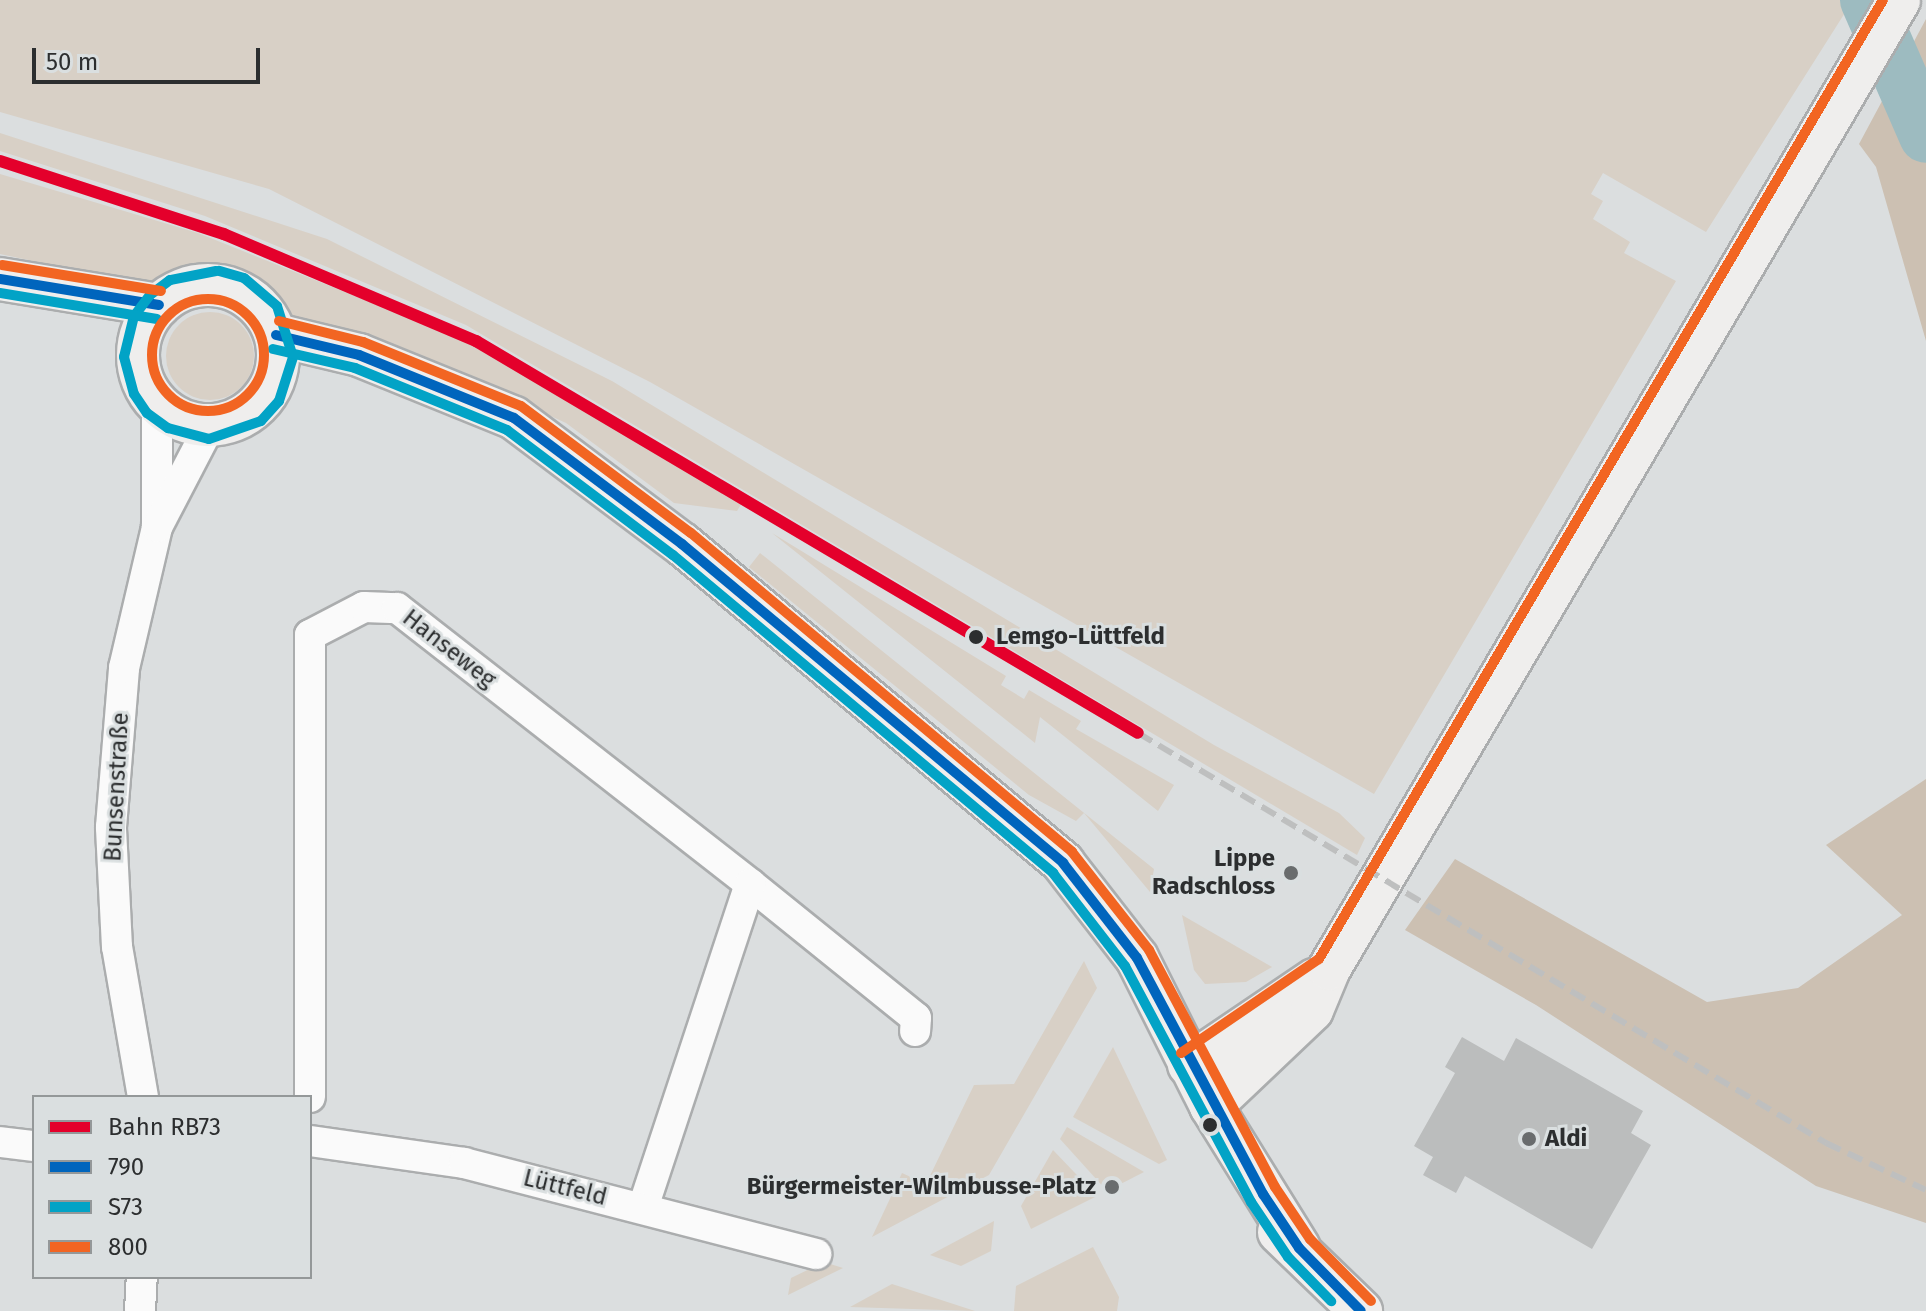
<!DOCTYPE html>
<html>
<head>
<meta charset="utf-8">
<style>
  body { margin:0 }
  #map { position:relative; width:1926px; height:1311px; overflow:hidden; background:#dbdedf; font-family:"Fira Sans",sans-serif }
  div>[style] { position:absolute }
  .green>* { inset:0; background:#d8d0c6 }
  .round { border-radius:50% }
  .forest>* { inset:0; background:#ccc0b2 }
  .river>* { height:54px; margin:-27px; padding:0 27px; transform-origin:27px; border-radius:27px; background:#9dbbc0 }
  .building>* { inset:0; background:#bbbdbd }
  .roads { filter:drop-shadow(2px 0 #abadae) drop-shadow(-2px 0 #abadae) drop-shadow(0 2px #abadae) drop-shadow(0 -2px #abadae) }
  .street>* { height:30px; margin:-15px; padding:0 15px; transform-origin:15px; border-radius:15px; background:#fafafa }
  .secondary>* { height:42px; margin:-21px; padding:0 21px; transform-origin:21px; border-radius:21px; background:#efeeed }
  .secondary>.ring { margin:-21px; padding:0; box-sizing:content-box; background:none; border:42px solid #efeeed; border-radius:50% }
  .rail>* { height:6px; margin-top:-3px; transform-origin:0; background:repeating-linear-gradient(90deg,#bebfbf 0 16px,transparent 0 24px) }
  .bus-1>* { height:10px; margin:-5px; padding:0 5px; transform-origin:5px; border-radius:5px; background:#0065bd }
  .bus-2>* { height:10px; margin:-5px; padding:0 5px; transform-origin:5px; border-radius:5px; background:#02a3c6 }
  .bus-3>* { height:10px; margin:-5px; padding:0 5px; transform-origin:5px; border-radius:5px; background:#f26522 }
  .bus-3>.ring { margin:-5px; padding:0; box-sizing:content-box; background:none; border:10px solid #f26522; border-radius:50% }
  .rail-1>* { height:12px; margin:-6px; padding:0 6px; transform-origin:6px; border-radius:6px; background:#e4002b }
  .dots>* { width:22px; height:22px; translate:-50% -50%; box-sizing:border-box; border:4px solid #dadfe0; border-radius:50% }
  span { translate:-50% -50%; white-space:nowrap; text-align:center; line-height:1.15; -webkit-text-stroke:6px #dadfe0; paint-order:stroke }
  .stop-label { font-size:24px; color:#2c2e2f; font-weight:700 }
  .left { translate:0 -50%; text-align:left }
  .street-label { font-size:24px; color:#2c2e2f }
  .poi-label { font-size:24px; color:#2c2e2f; font-weight:700 }
  .right { translate:-100% -50%; text-align:right }
  .legend { position:absolute; left:32px; top:1095px; width:280px; height:184px; box-sizing:border-box; background:#dadfe0; border:2px solid #949899; margin:0; padding:10px 14px; list-style:none; font-size:24px; color:#2c2e2f }
  .legend li { display:flex; align-items:center; gap:16px; height:40px }
  .legend b { width:40px; border:2px solid #949899 }
  .scale { position:absolute; left:32px; top:48px; width:228px; height:36px; box-sizing:border-box; border:4px solid #2c2e2f; border-top:0; padding-left:10px; font-size:24px; line-height:28px; white-space:nowrap; color:#2c2e2f; -webkit-text-stroke:6px #dadfe0; paint-order:stroke }
</style>
</head>
<body>
<div id="map">
  <div class="green">
    <div style="clip-path:polygon(0 0,1845px 0,1848px 8px,1706px 232px,1603px 173px,1591px 194px,1603px 201px,1593px 219px,1630px 242px,1624px 253px,1676px 281px,1374px 794px,650px 382px,269px 189px,0 112px)"></div>
    <div style="clip-path:polygon(0 133px,327px 239px,612px 381px,1214px 745px,1339px 813px,1365px 838px,1357px 855px,466px 325px,205px 216px,0 151px)"></div>
    <div style="clip-path:polygon(0 174px,198px 233px,457px 337px,743px 501px,737px 511px,674px 503px,566px 423px,417px 355px,289px 326px,266px 297px,241px 280px,197px 275px,161px 288px,0 254px)"></div>
    <div class="round" style="left:166px;top:312px;width:88px;height:88px"></div>
    <div style="clip-path:polygon(772px 533px,1006px 676px,1001px 685px,1024px 699px,1029px 690px,1081px 721px,1076px 729px,1174px 785px,1158px 811px,1040px 717px,1035px 743px)"></div>
    <div style="clip-path:polygon(760px 553px,1154px 869px,1150px 892px,1084px 813px,1076px 821px,1029px 795px,749px 567px)"></div>
    <div style="clip-path:polygon(1182px 915px,1272px 967px,1246px 982px,1205px 984px,1194px 970px)"></div>
    <div style="clip-path:polygon(1084px 961px,1097px 988px,989px 1175px,872px 1237px,902px 1173px,926px 1184px,974px 1085px,1014px 1084px)"></div>
    <div style="clip-path:polygon(1113px 1047px,1167px 1160px,1159px 1164px,1073px 1117px)"></div>
    <div style="clip-path:polygon(1067px 1127px,1144px 1172px,1107px 1191px,1060px 1139px)"></div>
    <div style="clip-path:polygon(1053px 1150px,1097px 1196px,1031px 1229px,1021px 1206px)"></div>
    <div style="clip-path:polygon(994px 1221px,991px 1251px,961px 1266px,930px 1255px)"></div>
    <div style="clip-path:polygon(1093px 1247px,1119px 1297px,1117px 1311px,1014px 1311px,1016px 1286px)"></div>
    <div style="clip-path:polygon(824px 1262px,843px 1268px,788px 1295px,791px 1278px)"></div>
    <div style="clip-path:polygon(892px 1284px,975px 1311px,850px 1307px)"></div>
  </div>
  <div class="forest">
    <div style="clip-path:polygon(1926px 19px,1926px 341px,1876px 167px,1859px 144px)"></div>
    <div style="clip-path:polygon(1926px 779px,1926px 1223px,1816px 1186px,1536px 1005px,1405px 930px,1455px 859px,1707px 1002px,1798px 988px,1902px 915px,1826px 845px)"></div>
  </div>
  <div class="river">
    <div style="left:1867px;top:0;width:148px;rotate:66.5deg"></div>
  </div>
  <div class="building">
    <div style="clip-path:polygon(1462px 1037px,1504px 1061px,1516px 1038px,1643px 1111px,1631px 1133px,1651px 1145px,1592px 1249px,1465px 1176px,1456px 1193px,1423px 1175px,1433px 1157px,1414px 1146px,1455px 1073px,1445px 1067px)"></div>
  </div>
  <div class="roads">
    <div class="street">
      <div style="left:157px;top:527px;width:124px;rotate:-90deg"></div>
      <div style="left:750px;top:884px;width:213px;rotate:38.9deg"></div>
      <div style="left:916px;top:1018px;width:13px;rotate:94deg"></div>
      <div style="left:143px;top:1097px;width:152px;rotate:-99.8deg"></div>
      <div style="left:117px;top:947px;width:120px;rotate:-92.9deg"></div>
      <div style="left:111px;top:827px;width:160px;rotate:-85.3deg"></div>
      <div style="left:124px;top:668px;width:145px;rotate:-76.8deg"></div>
      <div style="left:157px;top:527px;width:115px;rotate:-62.5deg"></div>
      <div style="left:310px;top:1097px;width:462px;rotate:-90deg"></div>
      <div style="left:310px;top:635px;width:61px;rotate:-27.4deg"></div>
      <div style="left:364px;top:607px;width:33px;rotate:2deg"></div>
      <div style="left:397px;top:608px;width:448px;rotate:38deg"></div>
      <div style="left:750px;top:884px;width:340px;rotate:108.3deg"></div>
      <div style="left:310px;top:1141px;width:156px;rotate:8.1deg"></div>
      <div style="left:464px;top:1163px;width:364px;rotate:14.5deg"></div>
      <div style="left:0;top:1142px;width:34px;rotate:7deg"></div>
      <div style="left:140px;top:1311px;width:34px;rotate:-87deg"></div>
    </div>
    <div class="secondary">
      <div style="left:0;top:279px;width:161px;rotate:9.3deg"></div>
      <div class="ring" style="left:138px;top:285px;width:98px;height:98px"></div>
      <div style="left:276px;top:335px;width:85px;rotate:13.5deg"></div>
      <div style="left:359px;top:355px;width:167px;rotate:22.1deg"></div>
      <div style="left:514px;top:418px;width:210px;rotate:36.9deg"></div>
      <div style="left:682px;top:544px;width:497px;rotate:39.9deg"></div>
      <div style="left:1063px;top:863px;width:120px;rotate:52.1deg"></div>
      <div style="left:1137px;top:958px;width:165px;rotate:63.4deg"></div>
      <div style="left:1211px;top:1106px;width:167px;rotate:58.2deg"></div>
      <div style="left:1189px;top:1065px;width:153px;rotate:-34.1deg"></div>
      <div style="left:1211px;top:1106px;width:139px;rotate:-43.5deg"></div>
      <div style="left:1312px;top:1010px;width:44px;rotate:-67.5deg"></div>
      <div style="left:1329px;top:969px;width:1124px;rotate:-59.53deg"></div>
      <div style="left:1279px;top:1232px;width:114px;rotate:43.9deg"></div>
    </div>
  </div>
  <div class="rail">
    <div style="left:1138px;top:733px;width:801px;rotate:30.79deg"></div>
    <div style="left:1826px;top:1143px;width:110px;rotate:25.2deg"></div>
  </div>
  <div class="bus-1">
    <div style="left:0;top:279px;width:161px;rotate:9.3deg"></div>
    <div style="left:276px;top:335px;width:85px;rotate:13.5deg"></div>
    <div style="left:359px;top:355px;width:167px;rotate:22.1deg"></div>
    <div style="left:514px;top:418px;width:210px;rotate:36.9deg"></div>
    <div style="left:682px;top:544px;width:497px;rotate:39.9deg"></div>
    <div style="left:1063px;top:863px;width:120px;rotate:52.1deg"></div>
    <div style="left:1137px;top:958px;width:268px;rotate:61.9deg"></div>
    <div style="left:1263px;top:1194px;width:65px;rotate:56.3deg"></div>
    <div style="left:1299px;top:1248px;width:88px;rotate:45.5deg"></div>
  </div>
  <div class="bus-2">
    <div style="left:216px;top:271px;width:47px;rotate:168.9deg"></div>
    <div style="left:170px;top:280px;width:25px;rotate:143deg"></div>
    <div style="left:150px;top:295px;width:26px;rotate:127deg"></div>
    <div style="left:134px;top:316px;width:42px;rotate:103.7deg"></div>
    <div style="left:124px;top:357px;width:38px;rotate:75deg"></div>
    <div style="left:134px;top:394px;width:23px;rotate:56deg"></div>
    <div style="left:147px;top:413px;width:26px;rotate:36deg"></div>
    <div style="left:168px;top:428px;width:42px;rotate:15deg"></div>
    <div style="left:209px;top:439px;width:55px;rotate:-19.1deg"></div>
    <div style="left:261px;top:421px;width:27px;rotate:-48deg"></div>
    <div style="left:279px;top:401px;width:46px;rotate:-72.3deg"></div>
    <div style="left:293px;top:357px;width:53px;rotate:-107.4deg"></div>
    <div style="left:277px;top:306px;width:43px;rotate:-139.7deg"></div>
    <div style="left:244px;top:278px;width:26px;rotate:-164deg"></div>
    <div style="left:0;top:293px;width:159px;rotate:9.4deg"></div>
    <div style="left:273px;top:349px;width:84px;rotate:13deg"></div>
    <div style="left:355px;top:368px;width:164px;rotate:22.2deg"></div>
    <div style="left:507px;top:430px;width:208px;rotate:37deg"></div>
    <div style="left:673px;top:555px;width:496px;rotate:39.9deg"></div>
    <div style="left:1053px;top:873px;width:118px;rotate:52.3deg"></div>
    <div style="left:1125px;top:966px;width:268px;rotate:61.9deg"></div>
    <div style="left:1251px;top:1202px;width:66px;rotate:56.1deg"></div>
    <div style="left:1288px;top:1257px;width:62px;rotate:45.7deg"></div>
  </div>
  <div class="bus-3">
    <div style="left:2px;top:265px;width:161px;rotate:9.3deg"></div>
    <div class="ring" style="left:152px;top:299px;width:102px;height:102px"></div>
    <div style="left:279px;top:321px;width:87px;rotate:14deg"></div>
    <div style="left:363px;top:342px;width:170px;rotate:22.1deg"></div>
    <div style="left:521px;top:406px;width:212px;rotate:36.8deg"></div>
    <div style="left:691px;top:533px;width:497px;rotate:39.9deg"></div>
    <div style="left:1072px;top:852px;width:125px;rotate:51.8deg"></div>
    <div style="left:1149px;top:950px;width:268px;rotate:62deg"></div>
    <div style="left:1275px;top:1187px;width:63px;rotate:56.1deg"></div>
    <div style="left:1310px;top:1239px;width:87px;rotate:45.5deg"></div>
    <div style="left:1181px;top:1053px;width:167px;rotate:-34.3deg"></div>
    <div style="left:1319px;top:959px;width:1113px;rotate:-59.54deg"></div>
  </div>
  <div class="rail-1">
    <div style="left:0;top:161px;width:236px;rotate:18.1deg"></div>
    <div style="left:224px;top:234px;width:274px;rotate:23deg"></div>
    <div style="left:476px;top:341px;width:769px;rotate:30.63deg"></div>
  </div>
  <div class="dots">
    <div style="left:976px;top:637px;background:#2c2e2f"></div>
    <div style="left:1291px;top:873px;background:#696c6d"></div>
    <div style="left:1210px;top:1125px;background:#2c2e2f"></div>
    <div style="left:1529px;top:1139px;background:#696c6d"></div>
    <div style="left:1112px;top:1187px;background:#696c6d"></div>
  </div>
  <div class="stop-label">
    <span class="left" style="left:996px;top:637px">Lemgo-Lüttfeld</span>
  </div>
  <div class="street-label">
    <span style="left:449px;top:649px;rotate:38deg">Hanseweg</span>
    <span style="left:117px;top:787px;rotate:-87deg">Bunsenstraße</span>
    <span style="left:565px;top:1188px;rotate:14deg">Lüttfeld</span>
  </div>
  <div class="poi-label">
    <span class="right" style="left:1275px;top:873px">Lippe<br>Radschloss</span>
    <span class="left" style="left:1545px;top:1139px">Aldi</span>
    <span class="right" style="left:1096px;top:1187px">Bürgermeister-Wilmbusse-Platz</span>
  </div>
  <ul class="legend">
  <li><b style="height:10px;background:#e4002b"></b>Bahn RB73</li>
  <li><b style="height:10px;background:#0065bd"></b>790</li>
  <li><b style="height:10px;background:#02a3c6"></b>S73</li>
  <li><b style="height:10px;background:#f26522"></b>800</li>
  </ul>
  <div class="scale">50 m</div>
</div>
</body>
</html>
